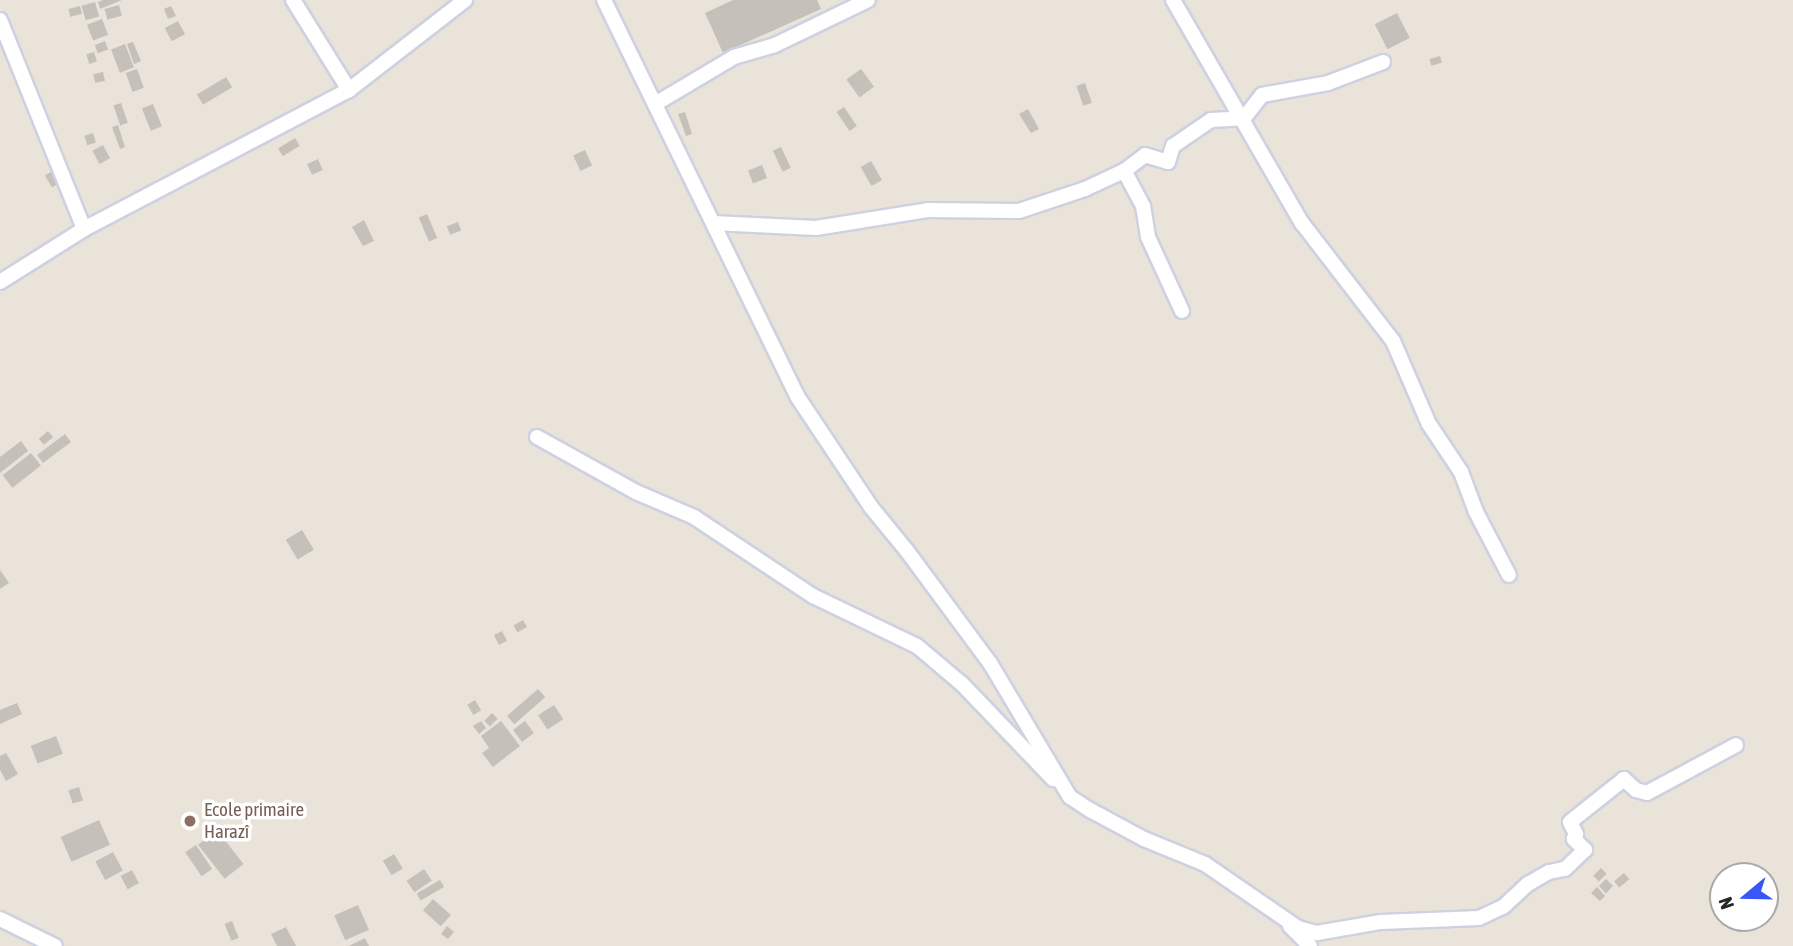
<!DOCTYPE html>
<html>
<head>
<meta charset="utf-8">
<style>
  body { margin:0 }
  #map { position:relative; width:1793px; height:946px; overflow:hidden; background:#eae3d9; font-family:"Asap Condensed",sans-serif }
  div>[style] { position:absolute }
  .building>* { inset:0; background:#c5c0b9; transform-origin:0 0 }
  .roads { filter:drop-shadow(2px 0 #ced1e0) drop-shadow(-2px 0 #ced1e0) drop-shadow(0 2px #ced1e0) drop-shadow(0 -2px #ced1e0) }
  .minor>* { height:14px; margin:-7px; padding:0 7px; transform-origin:7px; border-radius:7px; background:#fff }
  .dots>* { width:19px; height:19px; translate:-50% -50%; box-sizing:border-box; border:4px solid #fff; border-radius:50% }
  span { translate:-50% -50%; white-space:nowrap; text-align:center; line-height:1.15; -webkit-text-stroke:7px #fff; paint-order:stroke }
  .education-label { font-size:19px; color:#785e54 }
  .left { translate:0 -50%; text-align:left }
  .north { position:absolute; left:1709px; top:862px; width:70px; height:70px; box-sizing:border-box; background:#fff; border:2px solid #a9a9a9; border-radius:50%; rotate:251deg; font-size:19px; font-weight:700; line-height:28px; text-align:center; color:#272727 }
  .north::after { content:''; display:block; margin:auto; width:24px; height:32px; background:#3956f6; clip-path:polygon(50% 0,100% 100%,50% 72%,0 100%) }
</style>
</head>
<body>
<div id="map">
  <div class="building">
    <div style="clip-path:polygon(103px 0,122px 0,100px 9px,98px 2px)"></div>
    <div style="clip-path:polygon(733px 0,817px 0,821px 9px,723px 53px,705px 13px)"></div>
    <div style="left:95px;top:2px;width:15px;height:14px;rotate:74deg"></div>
    <div style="left:119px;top:5px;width:11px;height:15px;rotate:75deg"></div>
    <div style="left:80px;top:6px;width:8px;height:12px;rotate:76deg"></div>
    <div style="clip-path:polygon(171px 6px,176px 16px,168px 19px,164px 9px)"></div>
    <div style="left:1397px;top:13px;width:28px;height:25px;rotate:63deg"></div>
    <div style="left:102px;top:19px;width:17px;height:16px;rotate:69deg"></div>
    <div style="left:178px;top:21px;width:15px;height:15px;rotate:62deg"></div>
    <div style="left:105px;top:41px;width:9px;height:11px;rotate:69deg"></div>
    <div style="clip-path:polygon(133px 42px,141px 61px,134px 64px,127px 44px)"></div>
    <div style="left:125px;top:44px;width:25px;height:15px;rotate:69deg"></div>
    <div style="left:94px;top:52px;width:10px;height:8px;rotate:73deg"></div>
    <div style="left:1440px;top:56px;width:7px;height:11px;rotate:74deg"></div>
    <div style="left:137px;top:69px;width:20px;height:12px;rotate:70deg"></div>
    <div style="left:861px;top:69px;width:22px;height:18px;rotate:54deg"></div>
    <div style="left:103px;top:72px;width:9px;height:10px;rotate:77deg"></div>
    <div style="left:226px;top:77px;width:12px;height:34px;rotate:59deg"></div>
    <div style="left:1085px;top:83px;width:21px;height:9px;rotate:71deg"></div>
    <div style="left:121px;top:103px;width:21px;height:8px;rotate:71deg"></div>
    <div style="left:153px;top:104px;width:24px;height:12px;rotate:68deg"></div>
    <div style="left:844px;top:107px;width:23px;height:9px;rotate:56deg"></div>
    <div style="clip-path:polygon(1028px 109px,1039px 129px,1031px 133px,1019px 114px)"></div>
    <div style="clip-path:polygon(685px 112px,692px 134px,686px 136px,678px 114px)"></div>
    <div style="clip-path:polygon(118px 125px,125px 147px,120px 149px,112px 127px)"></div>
    <div style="left:93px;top:133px;width:10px;height:9px;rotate:73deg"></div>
    <div style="left:295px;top:138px;width:9px;height:20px;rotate:58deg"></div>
    <div style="left:103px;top:145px;width:15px;height:12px;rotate:62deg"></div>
    <div style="left:781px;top:147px;width:23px;height:9px;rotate:65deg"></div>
    <div style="left:585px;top:150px;width:17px;height:13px;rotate:65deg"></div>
    <div style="left:318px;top:159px;width:12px;height:12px;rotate:66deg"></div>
    <div style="left:871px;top:161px;width:22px;height:12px;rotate:60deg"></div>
    <div style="left:762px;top:165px;width:14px;height:15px;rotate:69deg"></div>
    <div style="left:51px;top:172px;width:14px;height:7px;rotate:60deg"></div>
    <div style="left:427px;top:214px;width:26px;height:9px;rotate:67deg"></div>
    <div style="clip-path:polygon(364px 220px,374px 241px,363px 246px,352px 227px)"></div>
    <div style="left:458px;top:222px;width:9px;height:12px;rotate:69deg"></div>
    <div style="left:48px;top:431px;width:8px;height:12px;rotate:50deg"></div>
    <div style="left:65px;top:434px;width:10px;height:35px;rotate:53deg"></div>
    <div style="clip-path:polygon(21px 441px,28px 451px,0 473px,0 457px)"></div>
    <div style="left:31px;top:453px;width:16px;height:36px;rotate:52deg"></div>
    <div style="left:302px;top:530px;width:23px;height:19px;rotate:59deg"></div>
    <div style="clip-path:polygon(0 570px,9px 583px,0 589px)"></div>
    <div style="left:523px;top:620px;width:8px;height:11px;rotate:60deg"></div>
    <div style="left:502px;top:631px;width:11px;height:9px;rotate:63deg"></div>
    <div style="left:538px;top:689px;width:11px;height:41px;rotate:49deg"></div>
    <div style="left:475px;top:700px;width:12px;height:9px;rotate:59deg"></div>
    <div style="clip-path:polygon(17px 703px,22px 714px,0 724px,0 710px)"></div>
    <div style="left:554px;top:705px;width:17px;height:19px;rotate:57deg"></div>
    <div style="left:492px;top:713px;width:8px;height:11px;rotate:45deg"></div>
    <div style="clip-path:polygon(481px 721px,486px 728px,479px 734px,473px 726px)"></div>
    <div style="clip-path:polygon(501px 721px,520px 746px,493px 767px,482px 753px,489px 748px,481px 736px)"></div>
    <div style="left:525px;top:721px;width:15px;height:15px;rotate:53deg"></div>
    <div style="left:56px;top:736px;width:19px;height:27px;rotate:69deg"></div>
    <div style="clip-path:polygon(6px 753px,18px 774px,6px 781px,0 770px,0 756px)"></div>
    <div style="left:79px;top:787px;width:14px;height:11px;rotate:73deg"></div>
    <div style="left:99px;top:820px;width:27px;height:42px;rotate:66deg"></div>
    <div style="left:217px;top:830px;width:43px;height:24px;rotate:52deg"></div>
    <div style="left:196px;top:845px;width:29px;height:13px;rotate:56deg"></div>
    <div style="left:113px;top:852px;width:21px;height:20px;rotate:62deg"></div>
    <div style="left:394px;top:854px;width:17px;height:13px;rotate:59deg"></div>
    <div style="left:1601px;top:868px;width:8px;height:11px;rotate:45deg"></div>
    <div style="left:424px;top:869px;width:14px;height:21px;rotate:56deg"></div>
    <div style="left:132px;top:870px;width:15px;height:13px;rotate:62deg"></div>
    <div style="left:1624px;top:873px;width:8px;height:13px;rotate:50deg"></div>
    <div style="left:1606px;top:879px;width:10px;height:10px;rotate:45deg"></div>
    <div style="left:440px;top:880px;width:8px;height:27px;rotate:60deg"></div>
    <div style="clip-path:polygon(1597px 887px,1605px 896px,1600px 901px,1591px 893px)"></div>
    <div style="left:433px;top:899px;width:24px;height:15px;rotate:42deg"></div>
    <div style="left:358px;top:905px;width:27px;height:26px;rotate:66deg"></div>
    <div style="left:232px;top:921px;width:18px;height:8px;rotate:68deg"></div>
    <div style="clip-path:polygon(447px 926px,454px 932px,448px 939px,441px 934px)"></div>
    <div style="clip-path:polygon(286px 927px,296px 946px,277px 946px,271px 934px)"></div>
    <div style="clip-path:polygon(365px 938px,369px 946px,349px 946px)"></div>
  </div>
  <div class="roads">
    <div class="minor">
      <div style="left:293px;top:0;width:106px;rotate:58.1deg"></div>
      <div style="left:604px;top:0;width:441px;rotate:64deg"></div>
      <div style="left:797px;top:396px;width:133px;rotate:56.3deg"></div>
      <div style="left:871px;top:507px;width:57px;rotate:50.7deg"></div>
      <div style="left:907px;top:551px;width:139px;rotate:53.5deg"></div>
      <div style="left:990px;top:663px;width:156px;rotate:59.2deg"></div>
      <div style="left:1070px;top:797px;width:24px;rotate:33deg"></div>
      <div style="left:1090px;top:810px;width:61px;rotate:28.2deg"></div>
      <div style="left:1144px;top:839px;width:66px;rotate:22.3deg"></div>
      <div style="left:1205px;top:864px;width:113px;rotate:34.5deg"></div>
      <div style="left:1298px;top:928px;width:20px;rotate:15deg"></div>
      <div style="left:1317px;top:933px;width:65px;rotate:-9.8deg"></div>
      <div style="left:1381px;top:922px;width:98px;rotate:-2.3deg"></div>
      <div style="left:1479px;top:918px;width:26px;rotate:-25deg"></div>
      <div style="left:1503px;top:907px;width:34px;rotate:-43deg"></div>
      <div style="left:1528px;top:884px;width:24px;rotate:-30deg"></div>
      <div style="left:1549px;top:872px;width:16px;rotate:-11deg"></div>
      <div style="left:1565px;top:869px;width:28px;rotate:-44deg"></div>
      <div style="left:1585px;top:850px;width:16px;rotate:-135deg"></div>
      <div style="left:1574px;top:839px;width:5px;rotate:-68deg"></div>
      <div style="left:1576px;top:834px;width:13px;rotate:-117deg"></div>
      <div style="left:1570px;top:822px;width:69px;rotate:-38.5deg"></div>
      <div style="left:1624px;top:779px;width:16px;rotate:43deg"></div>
      <div style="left:1636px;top:790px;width:11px;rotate:15deg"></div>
      <div style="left:1647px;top:793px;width:101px;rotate:-28.3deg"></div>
      <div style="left:1173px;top:0;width:258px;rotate:60deg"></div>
      <div style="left:1302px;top:223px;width:149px;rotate:52.4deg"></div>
      <div style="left:1393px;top:341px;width:90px;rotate:66.6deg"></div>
      <div style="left:1429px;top:424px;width:58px;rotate:56.3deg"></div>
      <div style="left:1461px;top:472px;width:43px;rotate:69.4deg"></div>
      <div style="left:1476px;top:512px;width:71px;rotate:62.4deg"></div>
      <div style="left:0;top:20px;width:225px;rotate:68.1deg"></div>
      <div style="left:655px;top:104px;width:92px;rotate:-30.7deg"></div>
      <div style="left:734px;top:57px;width:43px;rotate:-16.3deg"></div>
      <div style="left:775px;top:45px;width:103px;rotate:-25.8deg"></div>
      <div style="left:713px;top:223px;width:103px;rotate:2.8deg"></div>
      <div style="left:816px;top:228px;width:113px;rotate:-9.1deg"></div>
      <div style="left:928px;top:210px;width:91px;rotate:0.6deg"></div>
      <div style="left:1019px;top:211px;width:70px;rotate:-18.4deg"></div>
      <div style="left:1085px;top:189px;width:43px;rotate:-24.8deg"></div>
      <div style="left:0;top:282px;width:99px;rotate:-32.2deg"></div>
      <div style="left:84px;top:229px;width:299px;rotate:-27.7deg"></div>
      <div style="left:349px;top:90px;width:147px;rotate:-37.8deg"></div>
      <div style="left:1182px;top:311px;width:81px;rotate:-114.7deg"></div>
      <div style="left:1148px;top:237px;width:31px;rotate:-99deg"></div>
      <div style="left:1143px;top:206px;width:40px;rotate:-118deg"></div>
      <div style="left:1124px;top:171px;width:26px;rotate:-37deg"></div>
      <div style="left:1145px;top:155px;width:24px;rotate:17deg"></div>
      <div style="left:1168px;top:162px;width:17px;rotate:-73deg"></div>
      <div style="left:1173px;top:146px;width:46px;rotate:-34.4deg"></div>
      <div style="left:1211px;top:120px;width:33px;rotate:-3deg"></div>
      <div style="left:1244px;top:118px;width:29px;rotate:-52deg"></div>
      <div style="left:1262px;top:95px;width:67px;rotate:-10.3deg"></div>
      <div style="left:1328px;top:83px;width:59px;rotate:-20.9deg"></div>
      <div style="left:537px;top:437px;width:113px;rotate:29.1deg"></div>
      <div style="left:636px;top:492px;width:63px;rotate:23.3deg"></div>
      <div style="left:694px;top:517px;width:143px;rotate:33.6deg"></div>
      <div style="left:813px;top:596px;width:115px;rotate:25.7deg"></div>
      <div style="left:917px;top:646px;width:59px;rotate:40.2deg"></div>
      <div style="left:962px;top:684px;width:132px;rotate:46.2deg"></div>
      <div style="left:0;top:919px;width:61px;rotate:26.1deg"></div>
      <div style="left:1290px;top:926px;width:28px;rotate:45deg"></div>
    </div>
  </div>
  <div class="dots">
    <div style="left:190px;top:821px;background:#8d6e63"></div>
  </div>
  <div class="education-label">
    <span class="left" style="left:204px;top:821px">Ecole primaire<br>Harazî</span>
  </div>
  <div class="north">N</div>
</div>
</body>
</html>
